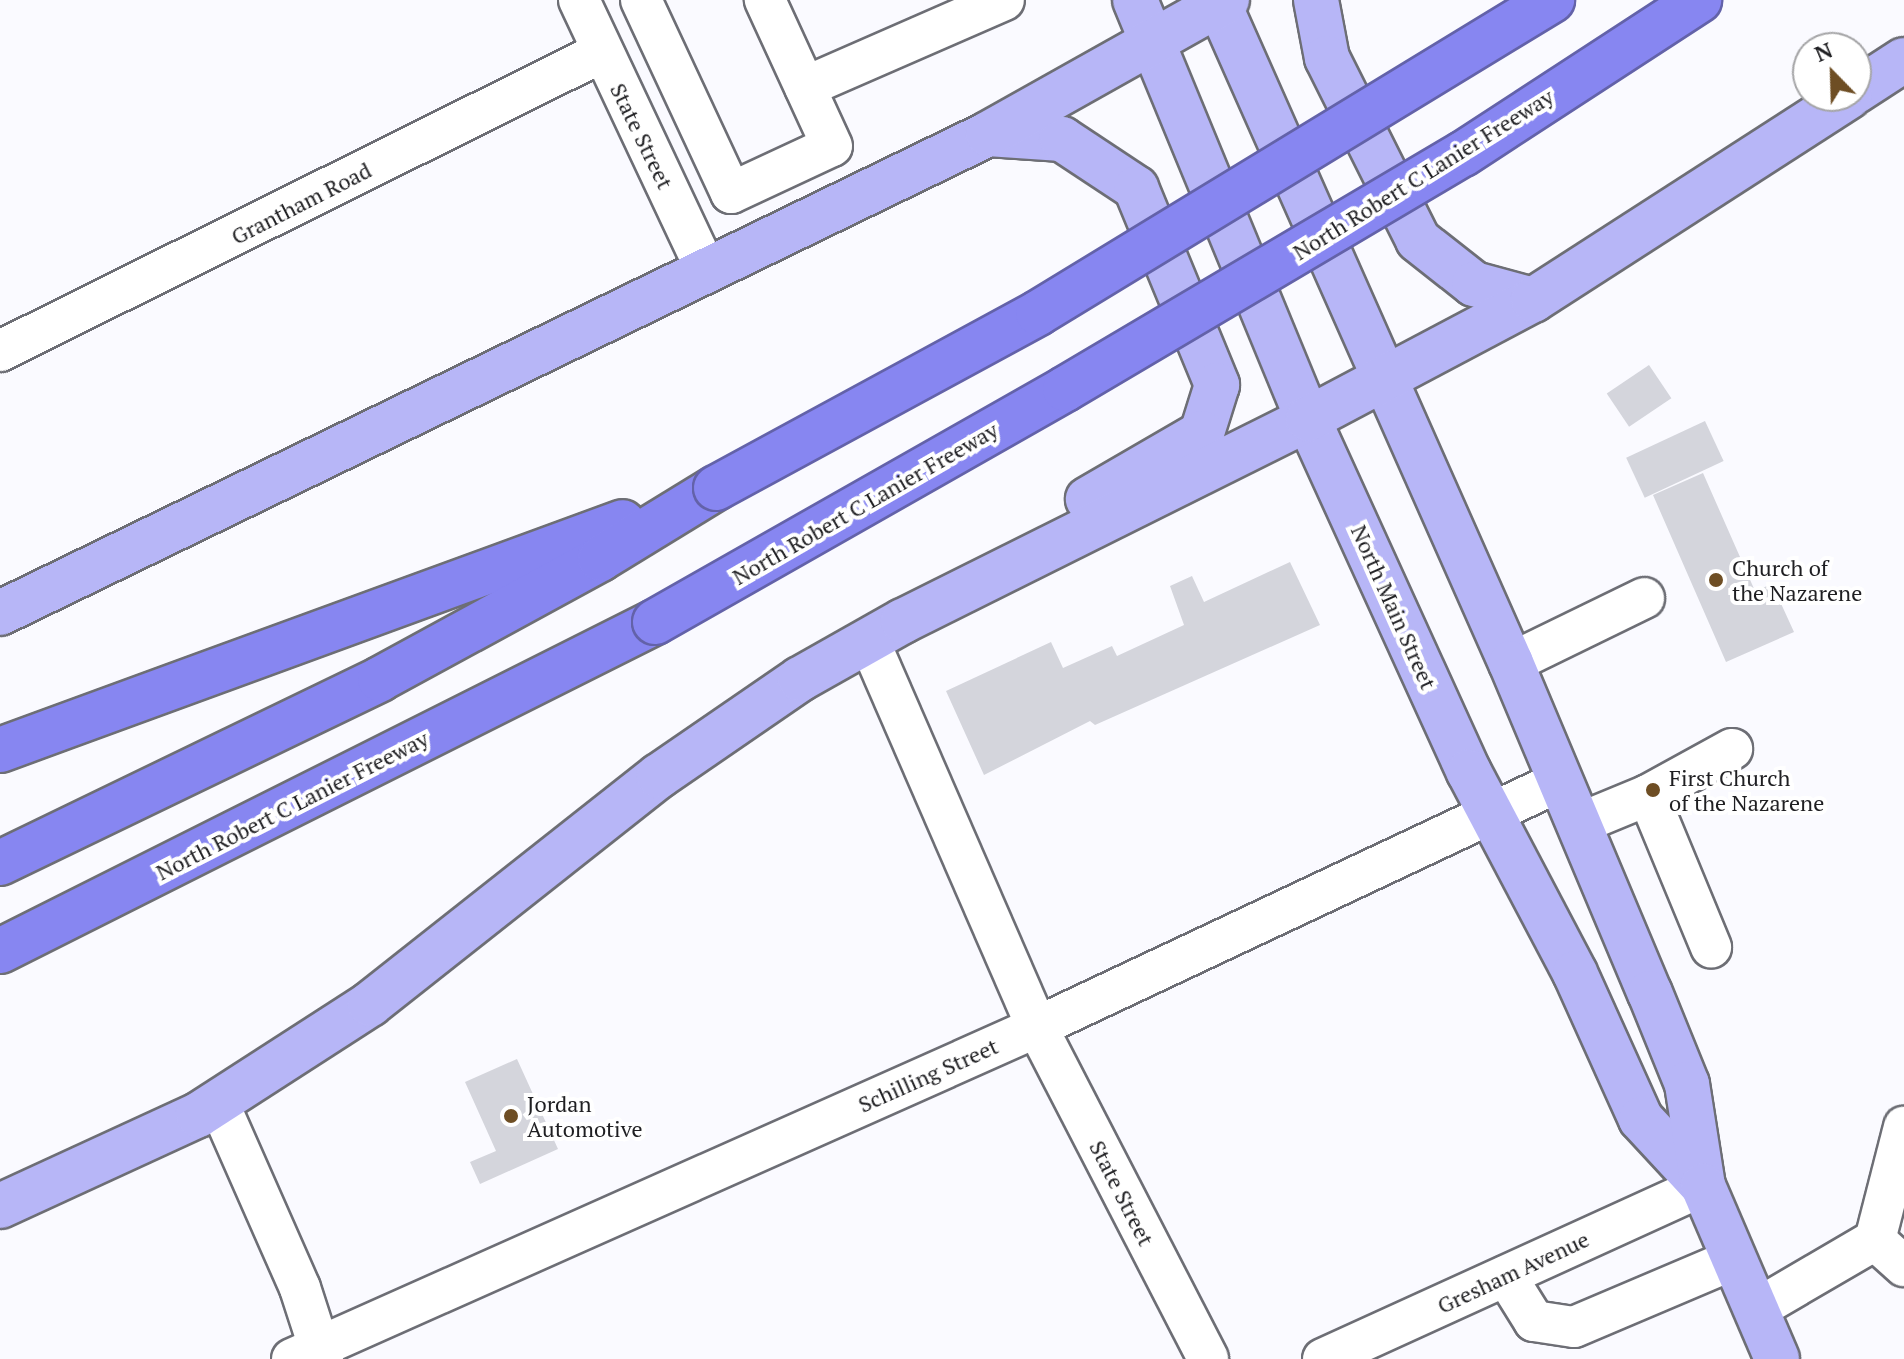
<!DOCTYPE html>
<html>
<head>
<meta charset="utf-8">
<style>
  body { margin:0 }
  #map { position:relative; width:1904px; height:1359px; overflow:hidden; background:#fafaff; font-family:"PT Serif",serif }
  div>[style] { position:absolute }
  .building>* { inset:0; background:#d4d5dc; transform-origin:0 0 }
  .roads { filter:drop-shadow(2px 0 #6d6e75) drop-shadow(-2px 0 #6d6e75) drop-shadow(0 2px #6d6e75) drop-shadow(0 -2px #6d6e75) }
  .minor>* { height:40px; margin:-20px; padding:0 20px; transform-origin:20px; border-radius:20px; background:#fff }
  .major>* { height:44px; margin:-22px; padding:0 22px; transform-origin:22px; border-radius:22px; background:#b7b6f7 }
  .highway>* { height:44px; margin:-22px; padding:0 22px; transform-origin:22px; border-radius:22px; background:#8786f1 }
  .bridges { filter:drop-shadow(2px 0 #6362a9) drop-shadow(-2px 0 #6362a9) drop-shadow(0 2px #6362a9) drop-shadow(0 -2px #6362a9) }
  .highway-bridge>* { height:44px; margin:-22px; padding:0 22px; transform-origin:22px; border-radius:22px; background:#8786f1 }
  .dots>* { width:22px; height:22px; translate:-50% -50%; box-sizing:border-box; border:4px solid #fff; border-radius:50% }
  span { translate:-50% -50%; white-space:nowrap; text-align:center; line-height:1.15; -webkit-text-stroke:8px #fff; paint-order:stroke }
  .street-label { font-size:22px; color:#1f1f22 }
  .poi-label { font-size:22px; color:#1f1f22 }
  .left { translate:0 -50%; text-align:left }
  .north { position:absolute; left:1792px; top:32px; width:80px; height:80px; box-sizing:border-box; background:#fff; border:2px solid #a5a5a7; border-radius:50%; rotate:337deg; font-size:22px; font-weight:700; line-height:32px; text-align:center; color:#1f1f22 }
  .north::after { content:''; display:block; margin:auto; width:28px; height:36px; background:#6e4e24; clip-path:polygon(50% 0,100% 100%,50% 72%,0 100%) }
</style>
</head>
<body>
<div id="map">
  <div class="building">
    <div style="left:1649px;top:365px;width:40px;height:51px;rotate:56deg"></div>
    <div style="left:1705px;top:421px;width:44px;height:87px;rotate:65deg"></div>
    <div style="clip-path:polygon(1703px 473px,1755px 591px,1772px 584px,1794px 632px,1726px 662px,1653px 495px)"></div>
    <div style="clip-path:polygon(1290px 562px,1320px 625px,1095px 725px,1090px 721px,984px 775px,946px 691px,1051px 642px,1063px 668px,1112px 646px,1117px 656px,1184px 625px,1170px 586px,1192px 576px,1204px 602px)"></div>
    <div style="clip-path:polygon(517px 1059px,558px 1149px,480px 1184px,470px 1162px,496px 1151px,465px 1082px)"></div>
  </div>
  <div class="roads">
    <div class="minor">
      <div style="left:579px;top:0;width:301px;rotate:64.8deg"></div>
      <div style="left:641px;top:0;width:213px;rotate:65deg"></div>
      <div style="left:731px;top:193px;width:111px;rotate:-25deg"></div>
      <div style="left:832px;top:146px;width:161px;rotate:-114.7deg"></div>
      <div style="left:805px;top:87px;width:217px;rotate:-23.6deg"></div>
      <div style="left:0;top:351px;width:672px;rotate:-26.41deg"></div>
      <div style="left:869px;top:641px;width:421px;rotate:66.5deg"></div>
      <div style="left:1037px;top:1027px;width:373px;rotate:62.7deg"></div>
      <div style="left:1511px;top:663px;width:148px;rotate:-26deg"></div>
      <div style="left:1648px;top:795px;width:165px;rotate:67.5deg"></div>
      <div style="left:1578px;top:824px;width:76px;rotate:-22.5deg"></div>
      <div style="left:1648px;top:795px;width:96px;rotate:-28.7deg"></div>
      <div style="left:218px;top:1102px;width:203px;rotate:66.2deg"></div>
      <div style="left:300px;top:1288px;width:75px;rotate:72.1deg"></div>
      <div style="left:1875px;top:1240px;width:39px;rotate:42deg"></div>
      <div style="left:1506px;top:1276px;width:53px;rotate:58.1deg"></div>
      <div style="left:1534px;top:1321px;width:40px;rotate:8.5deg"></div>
      <div style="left:1574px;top:1327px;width:174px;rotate:-23deg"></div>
      <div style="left:1755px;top:1310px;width:139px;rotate:-30.3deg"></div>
      <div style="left:1875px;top:1240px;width:117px;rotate:-75.6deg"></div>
      <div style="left:292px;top:1359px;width:816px;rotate:-24.02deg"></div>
      <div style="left:1037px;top:1027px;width:578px;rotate:-25.19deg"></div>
      <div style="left:1323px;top:1359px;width:418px;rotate:-24.5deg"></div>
    </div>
    <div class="major">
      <div style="left:1135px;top:0;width:453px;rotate:67.6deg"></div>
      <div style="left:1308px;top:419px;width:388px;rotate:65.5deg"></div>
      <div style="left:1469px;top:772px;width:227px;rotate:62.2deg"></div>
      <div style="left:1575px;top:973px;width:160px;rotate:65.7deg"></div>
      <div style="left:1641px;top:1119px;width:91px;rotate:47.2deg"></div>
      <div style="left:1217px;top:0;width:725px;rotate:66.09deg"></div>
      <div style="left:1511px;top:663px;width:358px;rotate:67.2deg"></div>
      <div style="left:1650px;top:993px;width:98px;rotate:67.9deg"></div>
      <div style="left:1687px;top:1084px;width:103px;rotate:81.1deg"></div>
      <div style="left:1703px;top:1186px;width:188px;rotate:66.8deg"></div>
      <div style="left:1316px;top:0;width:59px;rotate:79.3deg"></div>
      <div style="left:1327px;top:58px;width:203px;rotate:63.4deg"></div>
      <div style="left:1418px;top:240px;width:71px;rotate:38.2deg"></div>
      <div style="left:1474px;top:284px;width:61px;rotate:15.2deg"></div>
      <div style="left:1856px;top:91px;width:57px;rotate:-32.9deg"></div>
      <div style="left:988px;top:134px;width:74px;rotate:3.9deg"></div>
      <div style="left:1062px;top:139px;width:89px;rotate:33.5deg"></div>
      <div style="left:1136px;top:188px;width:213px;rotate:67.6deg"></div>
      <div style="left:1217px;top:385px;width:50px;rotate:107.4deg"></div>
      <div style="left:1202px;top:433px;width:132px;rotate:149.9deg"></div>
      <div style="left:0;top:613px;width:1098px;rotate:-25.86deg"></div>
      <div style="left:988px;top:134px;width:274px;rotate:-29.3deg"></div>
      <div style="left:0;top:1206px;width:218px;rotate:-24.7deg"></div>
      <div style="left:198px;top:1115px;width:205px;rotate:-32.8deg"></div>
      <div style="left:370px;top:1004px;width:368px;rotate:-38.3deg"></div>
      <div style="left:659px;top:776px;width:171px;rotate:-34.5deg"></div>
      <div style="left:800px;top:679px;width:118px;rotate:-29.4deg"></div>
      <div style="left:903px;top:621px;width:453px;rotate:-26.5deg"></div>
      <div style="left:1308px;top:419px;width:255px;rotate:-27.9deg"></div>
      <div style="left:1533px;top:300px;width:376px;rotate:-32.8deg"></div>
    </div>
    <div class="highway">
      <div style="left:0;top:750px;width:663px;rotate:-20.1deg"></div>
      <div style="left:0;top:863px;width:422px;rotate:-25.8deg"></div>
      <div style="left:380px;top:679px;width:251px;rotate:-28.6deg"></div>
      <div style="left:600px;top:559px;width:136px;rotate:-31.5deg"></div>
      <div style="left:0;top:951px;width:733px;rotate:-26.67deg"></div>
    </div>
  </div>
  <div class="bridges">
    <div class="highway-bridge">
      <div style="left:716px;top:488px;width:366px;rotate:-28.5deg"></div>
      <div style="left:1038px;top:313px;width:602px;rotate:-31.34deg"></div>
      <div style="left:655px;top:622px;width:472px;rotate:-29.6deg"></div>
      <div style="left:1065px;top:389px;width:462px;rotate:-30.6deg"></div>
      <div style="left:1463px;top:154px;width:282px;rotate:-33.1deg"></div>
    </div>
  </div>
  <div class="dots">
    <div style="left:1716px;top:580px;background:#6e4e24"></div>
    <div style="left:1653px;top:790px;background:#6e4e24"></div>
    <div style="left:511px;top:1116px;background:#6e4e24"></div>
  </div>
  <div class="street-label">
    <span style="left:642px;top:136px;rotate:64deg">State Street</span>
    <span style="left:1423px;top:174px;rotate:-32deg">North Robert C Lanier Freeway</span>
    <span style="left:301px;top:203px;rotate:-27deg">Grantham Road</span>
    <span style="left:865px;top:503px;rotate:-30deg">North Robert C Lanier Freeway</span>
    <span style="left:1394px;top:607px;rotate:66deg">North Main Street</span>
    <span style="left:292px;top:805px;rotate:-27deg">North Robert C Lanier Freeway</span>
    <span style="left:928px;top:1075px;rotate:-24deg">Schilling Street</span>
    <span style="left:1122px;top:1193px;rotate:63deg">State Street</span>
    <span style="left:1513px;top:1272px;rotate:-25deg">Gresham Avenue</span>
  </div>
  <div class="poi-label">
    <span class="left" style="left:1732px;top:580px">Church of<br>the Nazarene</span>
    <span class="left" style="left:1669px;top:790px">First Church<br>of the Nazarene</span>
    <span class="left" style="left:527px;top:1116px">Jordan<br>Automotive</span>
  </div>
  <div class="north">N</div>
</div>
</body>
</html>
